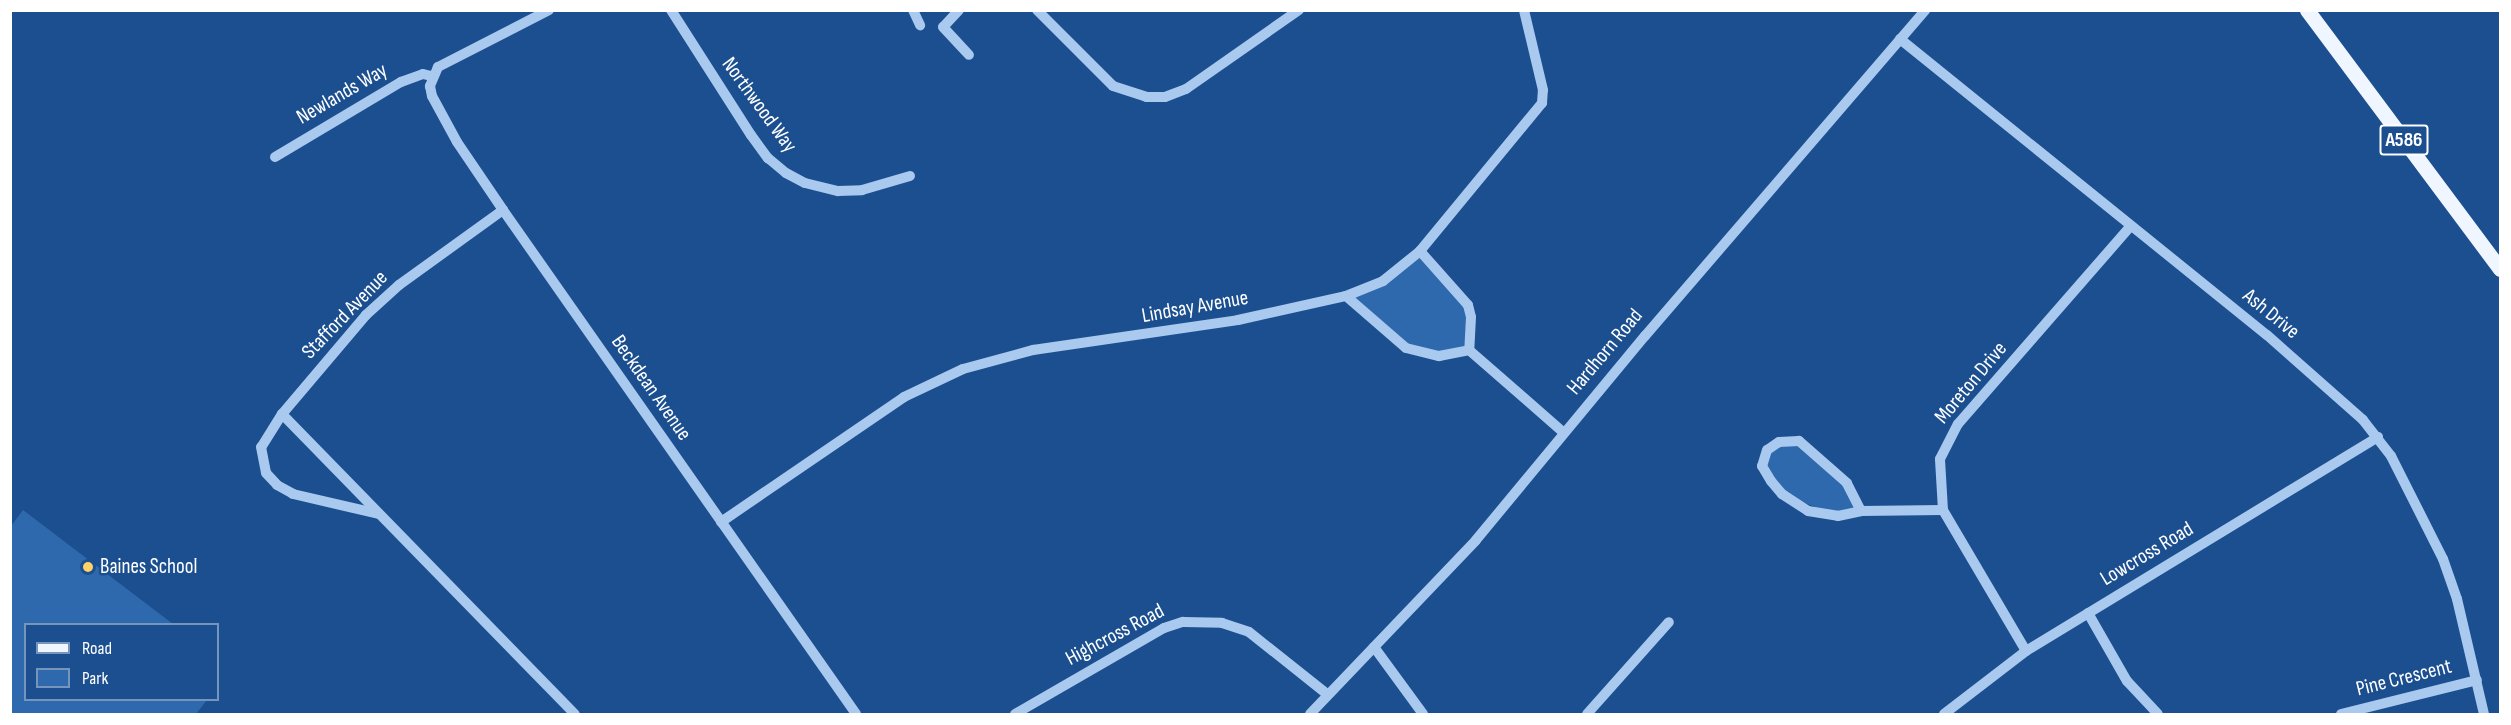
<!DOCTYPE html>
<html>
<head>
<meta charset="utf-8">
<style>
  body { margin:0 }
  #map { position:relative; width:2511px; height:725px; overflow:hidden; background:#1b4f8f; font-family:"Sofia Sans Condensed",sans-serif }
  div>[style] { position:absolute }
  .green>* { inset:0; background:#2e69ad }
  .minor>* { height:10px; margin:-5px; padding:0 5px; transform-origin:5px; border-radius:5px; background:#a9c9ee }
  .major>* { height:15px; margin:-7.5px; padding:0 7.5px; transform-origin:7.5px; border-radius:7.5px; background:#f0f6ff }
  .dots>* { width:16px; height:16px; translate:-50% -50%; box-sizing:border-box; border:3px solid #1b4f8f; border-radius:50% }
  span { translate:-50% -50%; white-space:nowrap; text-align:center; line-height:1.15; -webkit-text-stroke:5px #1b4f8f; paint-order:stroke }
  .shield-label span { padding:2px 4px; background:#1b4f8f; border:2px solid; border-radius:4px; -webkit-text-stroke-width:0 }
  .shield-label { font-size:20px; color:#fff; font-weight:700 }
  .street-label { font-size:21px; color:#fff }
  .poi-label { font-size:21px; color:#fff }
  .left { translate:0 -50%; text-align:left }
  .frame { position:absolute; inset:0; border:12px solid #fff; pointer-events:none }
  .legend { position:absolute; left:24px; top:623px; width:195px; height:78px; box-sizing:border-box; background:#1b4f8f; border:2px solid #7695bc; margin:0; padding:8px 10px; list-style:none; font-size:18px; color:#fff }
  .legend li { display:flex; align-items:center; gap:12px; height:30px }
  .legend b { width:30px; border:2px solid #7695bc }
</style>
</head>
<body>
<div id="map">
  <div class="green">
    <div style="clip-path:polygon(1420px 251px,1468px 305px,1469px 350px,1417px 353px,1346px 296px,1367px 289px)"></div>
    <div style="clip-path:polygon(1799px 441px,1826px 461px,1861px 511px,1838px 516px,1782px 494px,1762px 466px,1767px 450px)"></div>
    <div style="clip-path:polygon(23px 510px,173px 624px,26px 624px,26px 700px,207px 700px,196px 714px,11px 713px,11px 526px)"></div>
  </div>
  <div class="minor">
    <div style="left:549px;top:10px;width:125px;rotate:152.8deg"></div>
    <div style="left:438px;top:67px;width:21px;rotate:113deg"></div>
    <div style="left:430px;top:86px;width:10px;rotate:79deg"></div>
    <div style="left:432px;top:96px;width:52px;rotate:61.5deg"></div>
    <div style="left:457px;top:142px;width:82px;rotate:55.9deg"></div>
    <div style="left:503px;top:210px;width:615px;rotate:54.99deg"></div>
    <div style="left:671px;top:10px;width:148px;rotate:57.4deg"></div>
    <div style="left:751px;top:135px;width:29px;rotate:54deg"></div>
    <div style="left:768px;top:158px;width:23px;rotate:40deg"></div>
    <div style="left:786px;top:173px;width:21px;rotate:28deg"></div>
    <div style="left:805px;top:183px;width:34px;rotate:14deg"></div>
    <div style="left:838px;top:191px;width:24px;rotate:-2deg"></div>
    <div style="left:862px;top:190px;width:50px;rotate:-16.3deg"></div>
    <div style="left:913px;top:10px;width:17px;rotate:65deg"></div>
    <div style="left:959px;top:10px;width:23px;rotate:133deg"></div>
    <div style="left:943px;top:27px;width:38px;rotate:47deg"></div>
    <div style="left:1037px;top:10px;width:107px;rotate:45deg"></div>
    <div style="left:1113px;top:86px;width:35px;rotate:18deg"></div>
    <div style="left:1146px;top:97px;width:19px"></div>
    <div style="left:1165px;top:97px;width:22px;rotate:-21deg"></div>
    <div style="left:1186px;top:89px;width:138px;rotate:-35deg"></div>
    <div style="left:1900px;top:39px;width:471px;rotate:38.9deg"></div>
    <div style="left:2267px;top:335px;width:128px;rotate:41.5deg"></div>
    <div style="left:2363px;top:420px;width:46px;rotate:52.1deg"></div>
    <div style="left:2391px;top:456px;width:115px;rotate:63.2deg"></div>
    <div style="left:2443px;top:559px;width:42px;rotate:70.7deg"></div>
    <div style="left:2457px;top:599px;width:118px;rotate:76.8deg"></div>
    <div style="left:275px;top:157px;width:147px;rotate:-30.8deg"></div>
    <div style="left:401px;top:82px;width:23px;rotate:-20deg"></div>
    <div style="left:423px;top:74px;width:9px;rotate:13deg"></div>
    <div style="left:503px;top:210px;width:128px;rotate:144.2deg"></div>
    <div style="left:399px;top:285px;width:45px;rotate:137.7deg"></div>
    <div style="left:366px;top:315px;width:130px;rotate:130.3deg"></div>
    <div style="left:282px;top:414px;width:419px;rotate:45.7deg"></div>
    <div style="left:1420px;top:251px;width:72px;rotate:48.4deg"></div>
    <div style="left:1468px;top:305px;width:12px;rotate:76deg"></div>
    <div style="left:1471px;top:317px;width:33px;rotate:93deg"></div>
    <div style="left:1346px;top:296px;width:79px;rotate:40.9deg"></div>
    <div style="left:1406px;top:348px;width:34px;rotate:14deg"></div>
    <div style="left:1439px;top:356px;width:31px;rotate:-11deg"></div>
    <div style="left:1469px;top:350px;width:125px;rotate:41.1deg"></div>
    <div style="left:282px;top:414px;width:39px;rotate:122deg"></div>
    <div style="left:261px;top:447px;width:26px;rotate:79deg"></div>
    <div style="left:266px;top:473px;width:16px;rotate:47deg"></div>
    <div style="left:277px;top:485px;width:18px;rotate:29deg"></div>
    <div style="left:293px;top:494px;width:88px;rotate:13.1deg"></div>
    <div style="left:1861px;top:511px;width:31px;rotate:-117deg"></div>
    <div style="left:1847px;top:483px;width:64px;rotate:-138.8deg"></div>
    <div style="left:1799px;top:441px;width:20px;rotate:177deg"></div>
    <div style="left:1779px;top:442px;width:14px;rotate:146deg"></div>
    <div style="left:1767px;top:450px;width:17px;rotate:107deg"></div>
    <div style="left:1762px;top:466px;width:17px;rotate:59deg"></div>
    <div style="left:1771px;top:481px;width:17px;rotate:50deg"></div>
    <div style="left:1782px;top:494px;width:31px;rotate:33deg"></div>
    <div style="left:1808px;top:511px;width:30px;rotate:9deg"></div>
    <div style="left:1838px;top:516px;width:24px;rotate:-12deg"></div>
    <div style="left:1861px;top:511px;width:82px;rotate:-0.7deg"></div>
    <div style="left:721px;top:522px;width:222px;rotate:-34.3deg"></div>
    <div style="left:904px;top:397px;width:65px;rotate:-25.4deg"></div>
    <div style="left:963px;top:369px;width:73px;rotate:-15.2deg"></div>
    <div style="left:1033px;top:350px;width:207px;rotate:-8.3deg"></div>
    <div style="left:1238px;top:320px;width:111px;rotate:-12.5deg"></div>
    <div style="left:1346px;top:296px;width:40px;rotate:-22deg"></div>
    <div style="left:1383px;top:281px;width:48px;rotate:-39deg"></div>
    <div style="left:1420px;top:251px;width:192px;rotate:-50.5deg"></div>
    <div style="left:1542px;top:103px;width:13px;rotate:-86deg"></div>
    <div style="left:1543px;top:90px;width:82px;rotate:-103.4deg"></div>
    <div style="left:2088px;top:613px;width:78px;rotate:60.2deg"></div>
    <div style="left:2127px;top:681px;width:45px;rotate:46.8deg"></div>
    <div style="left:1374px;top:647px;width:83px;rotate:53.8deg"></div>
    <div style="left:2026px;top:651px;width:164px;rotate:-120.5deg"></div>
    <div style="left:1943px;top:510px;width:51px;rotate:-93.4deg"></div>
    <div style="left:1940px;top:459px;width:39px;rotate:-63deg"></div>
    <div style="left:1958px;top:424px;width:262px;rotate:-48.9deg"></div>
    <div style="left:1015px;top:714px;width:172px;rotate:-30deg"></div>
    <div style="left:1164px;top:628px;width:20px;rotate:-18deg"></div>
    <div style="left:1183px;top:622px;width:39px;rotate:1deg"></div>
    <div style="left:1222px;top:623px;width:28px;rotate:18deg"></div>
    <div style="left:1249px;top:632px;width:100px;rotate:38.5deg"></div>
    <div style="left:1310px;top:714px;width:240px;rotate:-46.3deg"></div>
    <div style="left:1476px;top:540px;width:265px;rotate:-50.4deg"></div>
    <div style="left:1645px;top:336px;width:430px;rotate:-49.3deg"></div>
    <div style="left:1587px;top:714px;width:123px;rotate:-48.3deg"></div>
    <div style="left:1944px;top:714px;width:103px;rotate:-37.5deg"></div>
    <div style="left:2026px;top:651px;width:412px;rotate:-31.3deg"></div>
    <div style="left:2341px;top:714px;width:140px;rotate:-14deg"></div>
  </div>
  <div class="major">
    <div style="left:2307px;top:10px;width:323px;rotate:53.3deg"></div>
  </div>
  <div class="dots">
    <div style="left:88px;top:567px;background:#ffd166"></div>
  </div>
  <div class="shield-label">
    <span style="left:2404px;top:140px">A586</span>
  </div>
  <div class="street-label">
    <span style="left:342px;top:94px;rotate:-30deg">Newlands Way</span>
    <span style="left:759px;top:105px;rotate:54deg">Northwood Way</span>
    <span style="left:1195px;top:307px;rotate:-10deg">Lindsay Avenue</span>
    <span style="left:2271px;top:314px;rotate:39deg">Ash Drive</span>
    <span style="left:345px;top:315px;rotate:-46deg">Stafford Avenue</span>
    <span style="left:1605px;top:352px;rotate:-50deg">Hardhorn Road</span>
    <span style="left:1971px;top:383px;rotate:-50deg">Moreton Drive</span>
    <span style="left:651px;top:388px;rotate:55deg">Beckdean Avenue</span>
    <span style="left:2147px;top:554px;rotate:-31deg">Lowcross Road</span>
    <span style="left:1115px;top:635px;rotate:-28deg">Highcross Road</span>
    <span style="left:2404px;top:678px;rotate:-14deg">Pine Crescent</span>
  </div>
  <div class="poi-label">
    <span class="left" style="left:100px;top:567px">Baines School</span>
  </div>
  <div class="frame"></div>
  <ul class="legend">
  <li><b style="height:8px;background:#f0f6ff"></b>Road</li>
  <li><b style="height:16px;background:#2e69ad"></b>Park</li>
  </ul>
</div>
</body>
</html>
